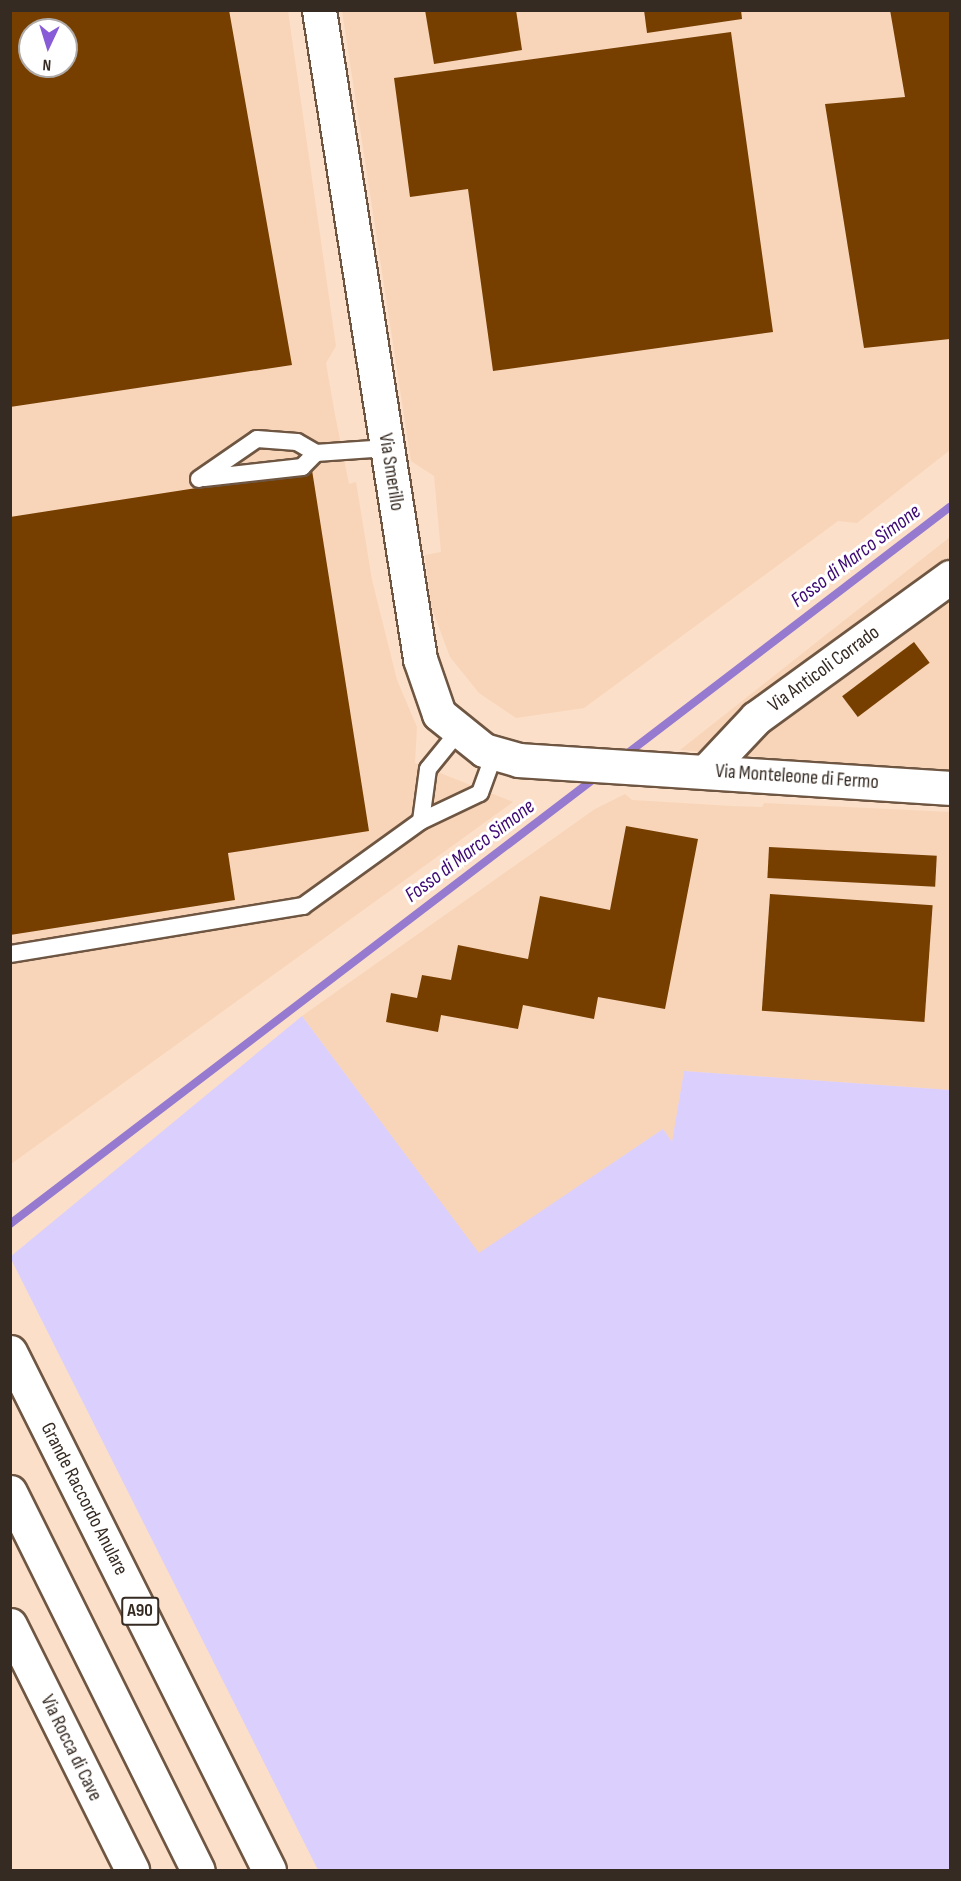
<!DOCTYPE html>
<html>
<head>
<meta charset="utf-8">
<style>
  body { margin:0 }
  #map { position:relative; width:961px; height:1881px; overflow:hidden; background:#fbdfc8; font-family:"Sofia Sans Condensed",sans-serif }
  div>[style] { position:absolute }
  .built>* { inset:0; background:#f8d5b9 }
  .green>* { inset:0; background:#dbcffd }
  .stream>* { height:8px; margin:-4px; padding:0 4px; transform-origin:4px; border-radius:4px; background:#957ad0 }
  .building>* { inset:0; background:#763f00; transform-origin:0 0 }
  .roads { filter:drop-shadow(2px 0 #6e5642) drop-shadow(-2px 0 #6e5642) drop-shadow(0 2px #6e5642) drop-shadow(0 -2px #6e5642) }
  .service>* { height:16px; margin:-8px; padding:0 8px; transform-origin:8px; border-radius:8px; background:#fff }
  .minor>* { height:33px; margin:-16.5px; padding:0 16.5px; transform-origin:16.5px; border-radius:16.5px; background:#fff }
  .motorway>* { height:33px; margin:-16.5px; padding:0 16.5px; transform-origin:16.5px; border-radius:16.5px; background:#fff }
  span { translate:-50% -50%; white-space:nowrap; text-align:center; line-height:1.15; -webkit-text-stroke:6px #fff; paint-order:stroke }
  .shield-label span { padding:2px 4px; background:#fff; border:2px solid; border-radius:4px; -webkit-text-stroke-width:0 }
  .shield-label { font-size:18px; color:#362b23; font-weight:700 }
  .street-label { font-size:20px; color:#362b23 }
  .water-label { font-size:21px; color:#3c0973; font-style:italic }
  .frame { position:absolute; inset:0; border:12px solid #362b23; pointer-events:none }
  .north { position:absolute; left:18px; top:18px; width:60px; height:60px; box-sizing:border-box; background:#fff; border:2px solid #afaaa7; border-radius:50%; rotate:184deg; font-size:16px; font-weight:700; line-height:24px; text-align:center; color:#362b23 }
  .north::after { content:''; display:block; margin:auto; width:21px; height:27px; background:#885cd6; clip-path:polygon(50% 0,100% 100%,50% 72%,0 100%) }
</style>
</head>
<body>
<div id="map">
  <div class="built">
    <div style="clip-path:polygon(evenodd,11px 11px,288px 11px,336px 346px,326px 363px,335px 415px,349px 484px,356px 482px,372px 580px,397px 680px,417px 727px,415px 763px,513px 802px,11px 1164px,11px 11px,30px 30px,66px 30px,66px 66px,30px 66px,30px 30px)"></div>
    <div style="clip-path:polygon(342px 11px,950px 11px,950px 450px,857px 523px,838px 521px,584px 708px,516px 718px,479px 693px,450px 657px,431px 606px,425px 555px,441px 552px,434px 476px,411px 461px)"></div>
    <div style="clip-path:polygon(950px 537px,950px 773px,680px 750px)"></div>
    <div style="clip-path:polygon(625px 794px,632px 800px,731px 806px,762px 807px,764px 803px,950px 812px,950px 1090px,684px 1071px,672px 1143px,663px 1129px,479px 1254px,302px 1016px,595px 809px)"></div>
  </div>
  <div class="green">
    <div style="clip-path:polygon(302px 1016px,479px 1253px,663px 1129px,672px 1142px,684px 1071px,950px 1090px,950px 1870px,318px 1870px,10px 1257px)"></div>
  </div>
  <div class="stream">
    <div style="left:624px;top:756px;width:410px;rotate:-37.4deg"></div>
    <div style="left:10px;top:1224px;width:741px;rotate:-37.32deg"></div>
  </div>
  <div class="building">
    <div style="clip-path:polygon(evenodd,10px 10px,229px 10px,292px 365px,10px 407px,10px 10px,30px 30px,66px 30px,66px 66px,30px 66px,30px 30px)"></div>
    <div style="clip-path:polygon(425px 10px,516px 10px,522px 50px,434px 64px)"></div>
    <div style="clip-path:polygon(644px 10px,741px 10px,742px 19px,647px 33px)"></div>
    <div style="clip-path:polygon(890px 10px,950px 10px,950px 339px,864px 348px,825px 104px,905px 97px)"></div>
    <div style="clip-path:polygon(731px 32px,773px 332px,493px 371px,468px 189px,410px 197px,394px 78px)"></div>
    <div style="clip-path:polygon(312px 470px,369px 831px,228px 853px,235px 900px,10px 935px,10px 517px)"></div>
    <div style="left:914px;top:642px;width:26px;height:90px;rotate:53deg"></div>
    <div style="clip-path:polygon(626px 826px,698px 839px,665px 1009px,598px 997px,594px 1019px,523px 1005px,518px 1029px,441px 1015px,438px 1032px,386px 1022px,391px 993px,417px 998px,422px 975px,451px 980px,458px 945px,528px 959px,540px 896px,610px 910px)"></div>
    <div style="left:769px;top:847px;width:168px;height:31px;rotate:3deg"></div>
    <div style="left:770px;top:894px;width:163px;height:117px;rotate:4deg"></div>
  </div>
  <div class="roads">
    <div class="service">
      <div style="left:204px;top:478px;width:99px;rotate:-6.4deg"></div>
      <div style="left:302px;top:467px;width:20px;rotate:-45deg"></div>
      <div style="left:199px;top:479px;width:70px;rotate:-34.6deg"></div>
      <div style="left:257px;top:439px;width:40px;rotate:4.3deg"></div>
      <div style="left:297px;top:442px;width:22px;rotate:30deg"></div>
      <div style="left:316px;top:453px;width:71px;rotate:-4deg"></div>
      <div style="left:10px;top:954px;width:297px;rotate:-9.3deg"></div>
      <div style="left:303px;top:906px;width:145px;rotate:-35.8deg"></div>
      <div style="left:421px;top:821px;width:65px;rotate:-25.4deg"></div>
      <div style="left:480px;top:793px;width:32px;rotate:-70deg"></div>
      <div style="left:491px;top:763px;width:15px;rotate:-118deg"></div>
      <div style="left:484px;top:750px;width:33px;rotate:-157deg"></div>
      <div style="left:454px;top:737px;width:41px;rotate:129.1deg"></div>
      <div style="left:428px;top:769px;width:52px;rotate:97.7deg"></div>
    </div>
    <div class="minor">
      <div style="left:319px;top:10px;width:657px;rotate:81.15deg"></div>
      <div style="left:420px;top:659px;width:58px;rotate:70.9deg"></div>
      <div style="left:439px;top:714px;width:58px;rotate:38.7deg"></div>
      <div style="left:484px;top:750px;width:36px;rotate:16deg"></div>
      <div style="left:519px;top:760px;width:432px;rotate:3.7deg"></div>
      <div style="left:706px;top:771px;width:73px;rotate:-46.7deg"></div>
      <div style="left:756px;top:718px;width:240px;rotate:-36deg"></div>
      <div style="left:10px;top:1625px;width:274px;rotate:63.5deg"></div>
    </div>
    <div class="motorway">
      <div style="left:10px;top:1352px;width:579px;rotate:63.43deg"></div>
      <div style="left:10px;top:1492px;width:422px;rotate:63.6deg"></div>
    </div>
  </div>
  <div class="shield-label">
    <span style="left:140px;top:1611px">A90</span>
  </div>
  <div class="street-label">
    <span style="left:391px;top:472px;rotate:81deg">Via Smerillo</span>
    <span style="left:824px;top:669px;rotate:-36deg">Via Anticoli Corrado</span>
    <span style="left:797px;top:777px;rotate:4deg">Via Monteleone di Fermo</span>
    <span style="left:84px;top:1499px;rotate:63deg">Grande Raccordo Anulare</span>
    <span style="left:71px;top:1748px;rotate:64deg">Via Rocca di Cave</span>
  </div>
  <div class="water-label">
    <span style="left:856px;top:556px;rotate:-37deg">Fosso di Marco Simone</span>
    <span style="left:470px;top:851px;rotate:-37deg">Fosso di Marco Simone</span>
  </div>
  <div class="frame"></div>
  <div class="north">N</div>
</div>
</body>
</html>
